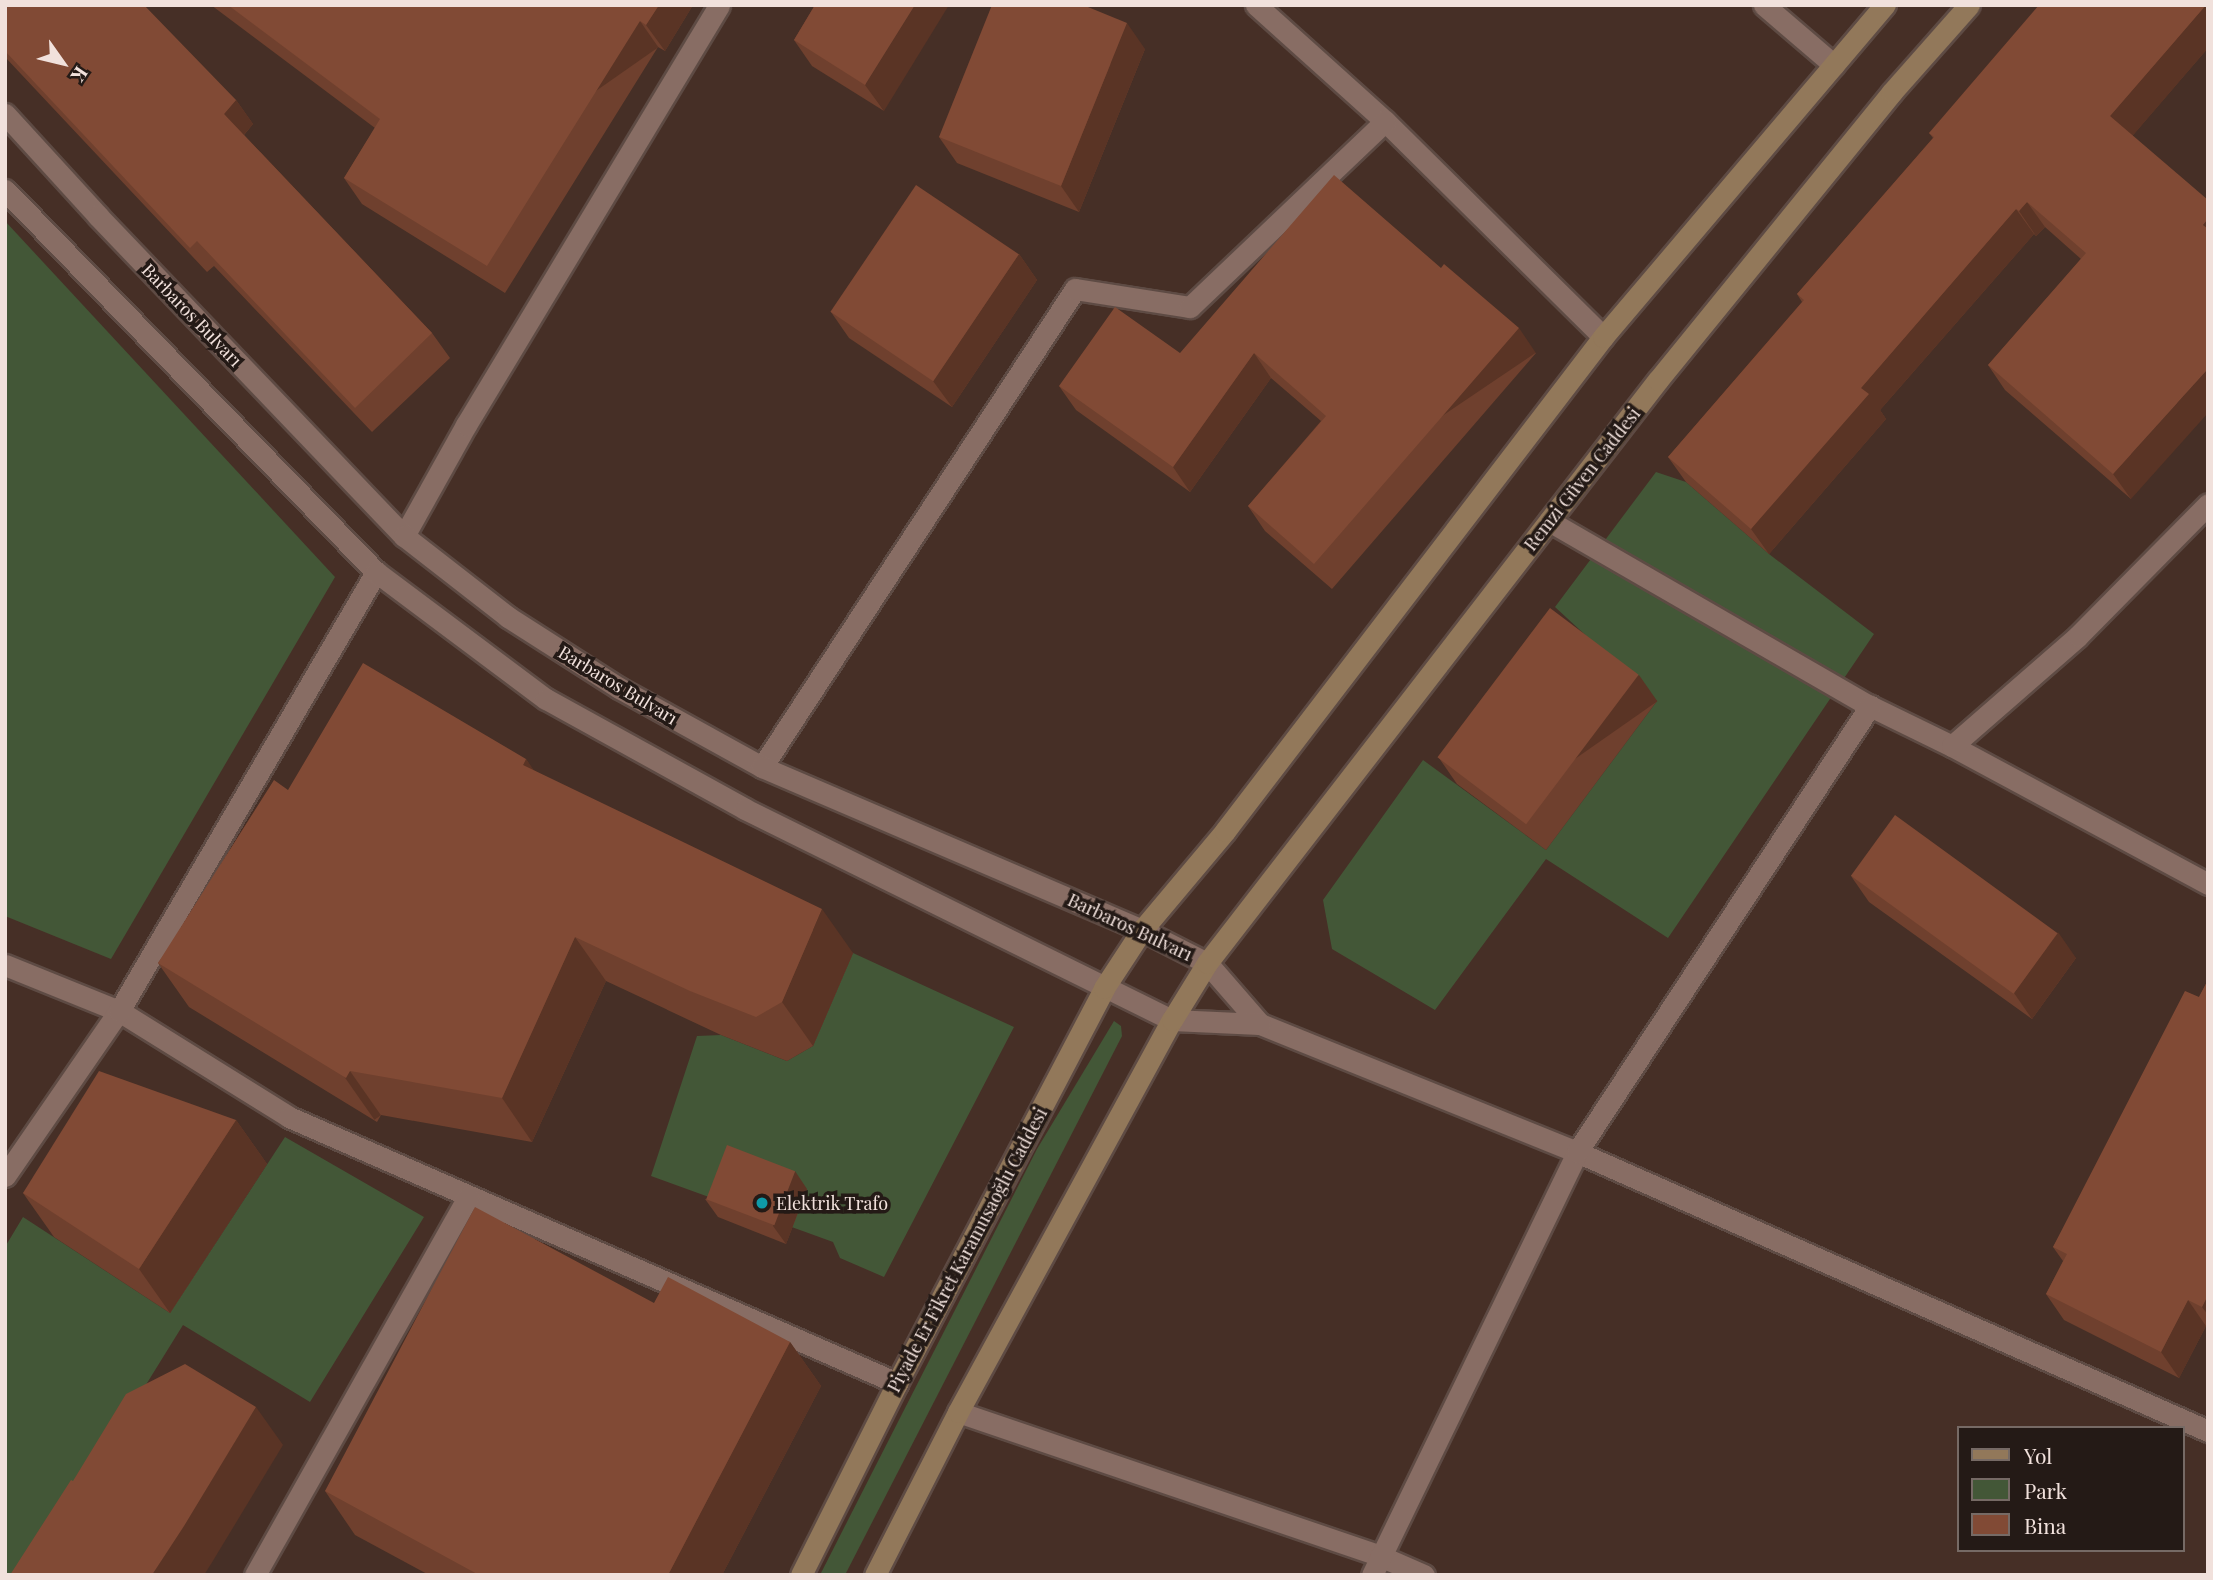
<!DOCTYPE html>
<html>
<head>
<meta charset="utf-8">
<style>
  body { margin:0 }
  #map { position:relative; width:2213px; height:1580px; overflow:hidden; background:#462f26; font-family:"Playfair Display",serif }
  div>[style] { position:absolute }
  .green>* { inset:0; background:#435737 }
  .roads { filter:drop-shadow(2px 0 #5e4b44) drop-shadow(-2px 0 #5e4b44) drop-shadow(0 2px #5e4b44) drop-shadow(0 -2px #5e4b44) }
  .minor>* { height:21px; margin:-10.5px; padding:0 10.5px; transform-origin:10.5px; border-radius:10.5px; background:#886d64 }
  .tertiary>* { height:21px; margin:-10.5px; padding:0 10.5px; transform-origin:10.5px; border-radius:10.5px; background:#886d64 }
  .secondary>* { height:21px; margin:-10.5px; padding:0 10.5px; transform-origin:10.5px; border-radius:10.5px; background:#92785a }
  .wall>* { inset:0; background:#6f402e }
  .shaded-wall>* { inset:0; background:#5a3425; transform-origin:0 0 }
  .building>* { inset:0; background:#814a35; transform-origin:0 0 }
  .dots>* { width:19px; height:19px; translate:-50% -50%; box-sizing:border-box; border:4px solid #241a16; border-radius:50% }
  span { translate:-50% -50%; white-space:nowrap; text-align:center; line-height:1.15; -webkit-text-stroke:7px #241a16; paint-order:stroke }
  .street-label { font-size:18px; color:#f1e1dc }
  .poi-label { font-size:18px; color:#f1e1dc }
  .left { translate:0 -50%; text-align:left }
  .frame { position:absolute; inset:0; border:7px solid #f1e1dc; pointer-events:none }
  .legend { position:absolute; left:1957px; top:1426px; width:228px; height:126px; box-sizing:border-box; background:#241a16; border:2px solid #766a65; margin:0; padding:9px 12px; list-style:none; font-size:21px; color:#f1e1dc }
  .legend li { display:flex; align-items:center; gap:14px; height:35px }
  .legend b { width:35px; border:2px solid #766a65 }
  .north { position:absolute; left:28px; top:28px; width:70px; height:70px; -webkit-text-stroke:5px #241a16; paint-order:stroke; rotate:124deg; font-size:19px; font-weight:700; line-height:28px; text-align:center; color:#f1e1dc }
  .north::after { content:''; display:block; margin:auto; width:24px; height:32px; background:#f1e1dc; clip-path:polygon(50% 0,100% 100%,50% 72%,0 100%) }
</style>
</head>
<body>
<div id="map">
  <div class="green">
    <div style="clip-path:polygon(5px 221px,335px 577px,111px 959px,5px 916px)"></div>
    <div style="clip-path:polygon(1656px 472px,1686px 482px,1769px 554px,1874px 634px,1668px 938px,1546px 859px,1435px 1010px,1332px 949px,1323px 900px,1423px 760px,1546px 850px,1657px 701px,1555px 607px)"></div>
    <div style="clip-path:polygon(853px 953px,1014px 1027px,884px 1277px,840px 1258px,833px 1242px,651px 1176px,697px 1036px,721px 1035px,787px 1061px,813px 1046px)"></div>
    <div style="clip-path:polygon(1114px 1021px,1121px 1026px,1122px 1036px,845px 1575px,820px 1575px,1037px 1149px)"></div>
    <div style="clip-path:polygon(285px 1137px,424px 1217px,310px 1402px,183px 1325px,28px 1575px,5px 1575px,5px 1247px,23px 1217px,170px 1313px)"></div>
  </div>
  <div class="roads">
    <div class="minor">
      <div style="left:1256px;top:5px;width:173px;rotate:42deg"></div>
      <div style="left:1385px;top:121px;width:307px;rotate:44.7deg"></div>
      <div style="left:1764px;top:5px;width:92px;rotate:40.6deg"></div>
      <div style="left:1549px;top:521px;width:370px;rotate:30deg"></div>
      <div style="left:1870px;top:706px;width:91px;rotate:26deg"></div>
      <div style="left:1952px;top:746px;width:291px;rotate:28.3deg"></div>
      <div style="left:404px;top:536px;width:127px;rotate:-60.8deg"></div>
      <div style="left:466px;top:425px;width:490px;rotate:-58.9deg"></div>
      <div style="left:1952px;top:746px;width:167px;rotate:-41.1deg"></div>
      <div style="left:2078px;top:636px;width:185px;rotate:-45.4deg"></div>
      <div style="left:762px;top:767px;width:571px;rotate:-56.78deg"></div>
      <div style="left:1075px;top:289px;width:116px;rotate:8.9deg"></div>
      <div style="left:1190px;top:307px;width:269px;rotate:-43.6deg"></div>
      <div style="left:5px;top:965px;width:123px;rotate:22deg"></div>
      <div style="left:119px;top:1011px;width:200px;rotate:31.9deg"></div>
      <div style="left:289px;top:1117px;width:664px;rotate:23.63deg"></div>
      <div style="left:1260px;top:1024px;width:342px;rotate:22deg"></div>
      <div style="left:1577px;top:1152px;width:690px;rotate:23.85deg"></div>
      <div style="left:5px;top:1176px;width:201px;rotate:-55.4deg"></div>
      <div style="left:119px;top:1011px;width:509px;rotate:-59.65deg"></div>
      <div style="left:958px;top:1412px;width:446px;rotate:18.8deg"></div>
      <div style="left:1380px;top:1556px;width:48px;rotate:23.4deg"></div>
      <div style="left:255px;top:1575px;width:434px;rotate:-60.6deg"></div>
      <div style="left:1372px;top:1575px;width:470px;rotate:-64.1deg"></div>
      <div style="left:1577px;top:1152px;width:534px;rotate:-56.7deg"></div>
    </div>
    <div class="tertiary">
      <div style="left:5px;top:114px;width:138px;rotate:47.6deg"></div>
      <div style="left:98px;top:216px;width:443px;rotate:46.3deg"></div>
      <div style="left:404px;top:536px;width:132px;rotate:37.9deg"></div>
      <div style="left:508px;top:617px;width:132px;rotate:32.6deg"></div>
      <div style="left:619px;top:688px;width:163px;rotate:28.9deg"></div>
      <div style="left:762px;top:767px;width:413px;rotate:23.2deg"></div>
      <div style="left:1142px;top:930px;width:73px;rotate:26.9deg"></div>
      <div style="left:1207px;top:963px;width:81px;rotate:49deg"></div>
      <div style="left:5px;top:190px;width:533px;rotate:45.84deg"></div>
      <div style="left:376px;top:572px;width:212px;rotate:36.8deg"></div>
      <div style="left:546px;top:699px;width:227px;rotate:28.9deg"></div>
      <div style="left:745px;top:809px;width:476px;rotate:26.3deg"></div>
      <div style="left:1172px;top:1020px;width:88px;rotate:2.6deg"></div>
    </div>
    <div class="secondary">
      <div style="left:801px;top:1575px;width:215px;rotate:-63.4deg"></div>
      <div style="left:897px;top:1383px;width:446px;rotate:-62.3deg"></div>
      <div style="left:1104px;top:988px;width:69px;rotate:-56.8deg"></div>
      <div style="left:1142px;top:930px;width:129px;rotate:-50deg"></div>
      <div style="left:1225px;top:831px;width:622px;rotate:-52.58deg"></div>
      <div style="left:1603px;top:337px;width:436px;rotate:-49.7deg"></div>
      <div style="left:875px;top:1575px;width:183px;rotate:-63deg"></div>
      <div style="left:958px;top:1412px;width:447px;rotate:-61.4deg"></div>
      <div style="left:1172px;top:1020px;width:67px;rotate:-58.4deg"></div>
      <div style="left:1207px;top:963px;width:737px;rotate:-52.28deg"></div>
      <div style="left:1658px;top:380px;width:371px;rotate:-50.9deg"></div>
      <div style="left:1892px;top:92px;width:116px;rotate:-48.5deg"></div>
    </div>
  </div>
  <div class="wall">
    <div style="clip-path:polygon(5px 5px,236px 100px,253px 124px,244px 135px,432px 333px,450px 358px,372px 432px,214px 266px,207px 272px,5px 57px)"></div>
    <div style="clip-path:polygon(211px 5px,693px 5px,665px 51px,658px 47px,505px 293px,362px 204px,344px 178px,375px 128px)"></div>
    <div style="clip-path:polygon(815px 5px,884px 111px,812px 66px,794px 40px)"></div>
    <div style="clip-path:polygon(2208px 5px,2208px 48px,2133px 135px,2131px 499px,2005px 390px,1988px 365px,2081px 259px,2045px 227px,2036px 236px,2034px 234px,1880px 410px,1886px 419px,1769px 554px,1686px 482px,1668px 457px,1802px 302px,1797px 294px,1933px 138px,1929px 133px)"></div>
    <div style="clip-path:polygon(1145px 49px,1079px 212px,957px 163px,939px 137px)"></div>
    <div style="clip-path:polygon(1019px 254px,1037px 280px,952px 407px,849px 338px,831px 312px)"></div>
    <div style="clip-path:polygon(1180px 353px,1536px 353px,1332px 589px,1265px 531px,1248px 506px,1321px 421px,1271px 378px,1190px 492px,1076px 410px,1059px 386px)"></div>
    <div style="clip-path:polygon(1657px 701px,1546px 850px,1457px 784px,1439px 758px)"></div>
    <div style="clip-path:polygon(526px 759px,533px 770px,853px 953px,813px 1046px,787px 1061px,721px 1035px,606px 981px,532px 1142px,381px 1115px,377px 1122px,189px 1007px,158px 963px,288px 790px)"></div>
    <div style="clip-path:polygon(1851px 876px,2076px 958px,2032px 1019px,1869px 902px)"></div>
    <div style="clip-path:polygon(2208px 980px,2208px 1327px,2206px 1326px,2179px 1378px,2064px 1320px,2046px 1294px,2063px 1261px,2053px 1247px,2199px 997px)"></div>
    <div style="clip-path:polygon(236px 1120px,267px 1164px,170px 1313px,54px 1237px,23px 1193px)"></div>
    <div style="clip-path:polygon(807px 1189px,786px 1244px,718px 1217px,705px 1199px)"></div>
    <div style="clip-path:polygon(654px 1303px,790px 1342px,821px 1386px,722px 1575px,429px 1575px,355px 1535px,325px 1491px)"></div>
  </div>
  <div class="shaded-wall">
    <div style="clip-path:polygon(659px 5px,693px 5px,665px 51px,646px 25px)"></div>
    <div style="clip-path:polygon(915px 5px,949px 5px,884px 111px,865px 85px)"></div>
    <div style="clip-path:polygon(2206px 5px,2208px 5px,2208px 48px,2128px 141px,2110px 116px)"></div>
    <div style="left:640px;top:21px;width:32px;height:289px;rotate:55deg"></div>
    <div style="clip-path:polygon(1127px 23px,1145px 49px,1079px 212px,1061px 186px)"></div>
    <div style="clip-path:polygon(236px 100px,253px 124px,241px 138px,224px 114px)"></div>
    <div style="clip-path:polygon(2027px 202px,2045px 227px,2036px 236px,2019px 211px)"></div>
    <div style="clip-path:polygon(2016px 209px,2034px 234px,1880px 410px,1886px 419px,1769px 554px,1751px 529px,1861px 388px)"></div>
    <div style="clip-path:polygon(2208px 219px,2208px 232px,2203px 225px)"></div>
    <div style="clip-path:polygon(1019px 254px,1037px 280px,952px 407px,933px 381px)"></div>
    <div style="left:1519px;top:328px;width:30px;height:313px;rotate:56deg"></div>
    <div style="clip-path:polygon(1254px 353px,1271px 378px,1190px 492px,1173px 467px)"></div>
    <div style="clip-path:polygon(2208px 369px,2208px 413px,2131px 499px,2113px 474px)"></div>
    <div style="left:1639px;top:675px;width:32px;height:186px;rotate:55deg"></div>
    <div style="clip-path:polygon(526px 759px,557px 803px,523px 765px)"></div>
    <div style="clip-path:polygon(822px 909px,853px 953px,813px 1046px,782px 1002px)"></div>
    <div style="clip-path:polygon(2058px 932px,2076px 958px,2032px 1019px,2014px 993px)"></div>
    <div style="clip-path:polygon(575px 937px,606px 981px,532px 1142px,502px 1098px)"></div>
    <div style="left:350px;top:1071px;width:54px;height:8px;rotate:55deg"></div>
    <div style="clip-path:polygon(236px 1120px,267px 1164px,170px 1313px,139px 1269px)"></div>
    <div style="clip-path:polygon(795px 1171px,807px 1189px,786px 1244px,773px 1226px)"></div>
    <div style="clip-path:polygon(2208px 1295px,2208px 1315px,2202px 1307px)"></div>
    <div style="clip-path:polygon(2188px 1300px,2206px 1326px,2179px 1378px,2161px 1352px)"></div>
    <div style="clip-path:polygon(790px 1342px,821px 1386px,722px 1575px,668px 1575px)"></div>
    <div style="clip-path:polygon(256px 1407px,283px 1445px,211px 1564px,204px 1575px,152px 1575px)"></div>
  </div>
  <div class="building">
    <div style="clip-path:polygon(5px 5px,144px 5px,236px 100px,224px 114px,432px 333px,355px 408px,197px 241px,190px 248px,5px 51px)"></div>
    <div style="clip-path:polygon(228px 5px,659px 5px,646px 25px,640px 21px,487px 266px,344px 178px,380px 119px)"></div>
    <div style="clip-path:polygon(815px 5px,915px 5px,865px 85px,794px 40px)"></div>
    <div style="clip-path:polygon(992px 5px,1083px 5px,1127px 23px,1061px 186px,939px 137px)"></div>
    <div style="clip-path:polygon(2039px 5px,2206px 5px,2110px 116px,2208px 200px,2208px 219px,2203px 225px,2208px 229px,2208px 369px,2113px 474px,1988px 365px,2086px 253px,2027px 202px,2019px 211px,2016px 209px,1861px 388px,1869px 394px,1751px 529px,1668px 457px,1804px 300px,1797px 294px,1934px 137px,1929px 133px)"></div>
    <div style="clip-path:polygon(1334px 175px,1441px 268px,1444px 264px,1519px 328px,1314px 564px,1248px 506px,1326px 416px,1254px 353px,1173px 467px,1059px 386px,1115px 307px,1180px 353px)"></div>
    <div style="left:916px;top:185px;width:124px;height:153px;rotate:34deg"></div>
    <div style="left:1550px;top:608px;width:111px;height:187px;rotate:37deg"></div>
    <div style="clip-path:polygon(363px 663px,526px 759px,523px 765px,822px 909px,782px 1002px,756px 1017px,690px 991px,575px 937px,502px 1098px,350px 1071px,346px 1078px,158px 963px,274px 780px,288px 790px)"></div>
    <div style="left:1895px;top:815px;width:201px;height:75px;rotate:36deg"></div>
    <div style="clip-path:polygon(2208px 980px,2208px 1295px,2202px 1307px,2188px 1300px,2161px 1352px,2046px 1294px,2067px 1254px,2053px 1247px,2185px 991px,2199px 997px)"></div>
    <div style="clip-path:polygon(99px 1071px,236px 1120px,139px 1269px,23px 1193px)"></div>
    <div style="left:727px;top:1145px;width:73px;height:58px;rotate:21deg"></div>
    <div style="clip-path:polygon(475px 1207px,654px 1303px,668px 1277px,790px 1342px,668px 1575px,479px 1575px,325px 1491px)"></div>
    <div style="clip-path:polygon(185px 1364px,256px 1407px,184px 1526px,152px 1575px,10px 1575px,71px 1480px,73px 1481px,126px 1394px)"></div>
  </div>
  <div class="dots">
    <div style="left:762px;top:1203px;background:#0f9aa8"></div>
  </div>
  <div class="street-label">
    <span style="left:192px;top:315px;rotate:46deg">Barbaros Bulvarı</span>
    <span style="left:1582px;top:479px;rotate:-52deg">Remzi Güven Caddesi</span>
    <span style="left:618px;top:685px;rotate:31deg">Barbaros Bulvarı</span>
    <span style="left:1130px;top:927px;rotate:25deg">Barbaros Bulvarı</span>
    <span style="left:967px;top:1250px;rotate:-62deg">Piyade Er Fikret Karamusaoğlu Caddesi</span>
  </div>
  <div class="poi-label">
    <span class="left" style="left:776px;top:1203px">Elektrik Trafo</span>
  </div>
  <div class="frame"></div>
  <ul class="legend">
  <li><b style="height:9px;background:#92785a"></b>Yol</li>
  <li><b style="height:19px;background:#435737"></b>Park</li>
  <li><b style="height:19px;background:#814a35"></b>Bina</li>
  </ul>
  <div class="north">K</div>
</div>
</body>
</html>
